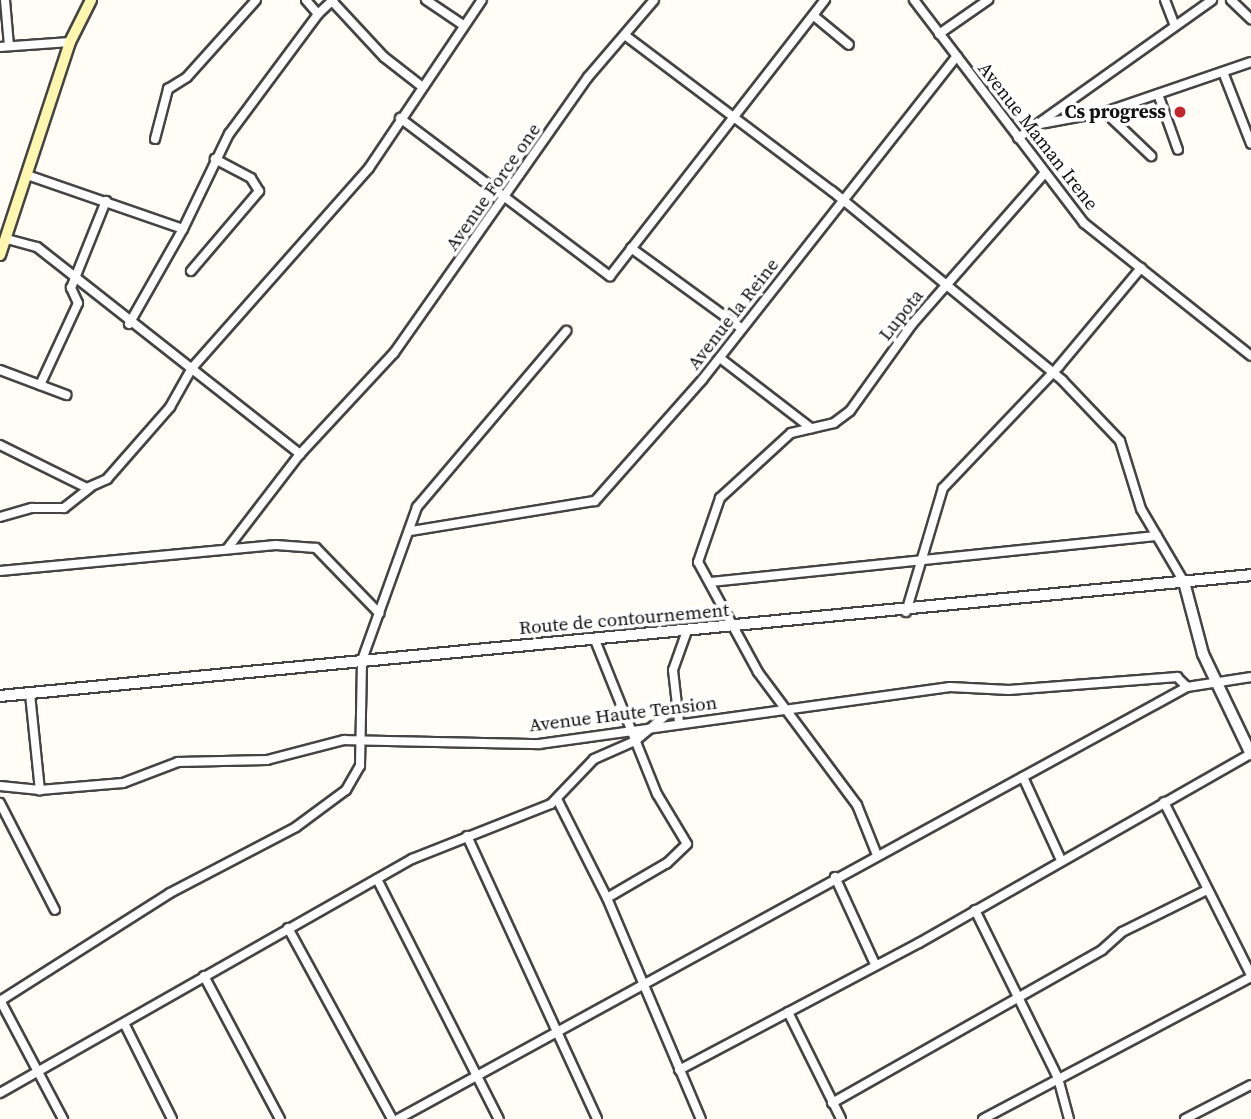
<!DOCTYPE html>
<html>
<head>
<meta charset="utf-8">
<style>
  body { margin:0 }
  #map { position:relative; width:1251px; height:1119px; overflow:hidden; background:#fffdf5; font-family:"Source Serif 4",serif }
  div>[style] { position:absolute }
  .roads { filter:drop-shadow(2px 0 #444) drop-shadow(-2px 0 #444) drop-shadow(0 2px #444) drop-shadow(0 -2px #444) }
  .minor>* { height:8px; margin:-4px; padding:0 4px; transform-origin:4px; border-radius:4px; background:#fff }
  .tertiary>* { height:10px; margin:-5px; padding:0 5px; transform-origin:5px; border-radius:5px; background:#fff }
  .secondary>* { height:10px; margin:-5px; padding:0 5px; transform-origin:5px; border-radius:5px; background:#fff6b0 }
  .dots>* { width:19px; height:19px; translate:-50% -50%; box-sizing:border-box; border:4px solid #fff; border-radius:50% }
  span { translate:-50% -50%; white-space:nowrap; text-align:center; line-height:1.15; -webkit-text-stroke:7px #fff; paint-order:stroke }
  .poi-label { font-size:19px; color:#111; font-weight:700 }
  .right { translate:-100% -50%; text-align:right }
  .street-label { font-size:19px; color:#111 }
</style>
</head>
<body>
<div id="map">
  <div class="roads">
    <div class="minor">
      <div style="left:5px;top:0;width:46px;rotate:85deg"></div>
      <div style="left:426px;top:0;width:45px;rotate:34deg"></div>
      <div style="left:914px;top:0;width:280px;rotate:52.7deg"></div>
      <div style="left:1084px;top:223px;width:213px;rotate:38.5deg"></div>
      <div style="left:1165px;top:0;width:25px;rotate:69deg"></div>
      <div style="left:1231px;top:0;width:28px;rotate:44deg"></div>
      <div style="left:332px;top:1px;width:76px;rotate:47.1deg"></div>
      <div style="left:384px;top:57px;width:46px;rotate:37.9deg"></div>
      <div style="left:318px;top:14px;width:21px;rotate:-43deg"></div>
      <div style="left:814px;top:16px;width:45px;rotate:39.6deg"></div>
      <div style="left:939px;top:34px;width:60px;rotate:-34.8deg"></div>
      <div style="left:626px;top:36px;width:258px;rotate:37deg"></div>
      <div style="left:832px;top:191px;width:298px;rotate:39.4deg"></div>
      <div style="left:1062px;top:380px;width:84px;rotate:46.4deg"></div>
      <div style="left:1120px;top:441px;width:71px;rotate:72.8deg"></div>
      <div style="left:1141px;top:509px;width:85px;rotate:59.5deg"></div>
      <div style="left:0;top:47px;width:70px;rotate:-4.1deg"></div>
      <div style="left:1223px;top:72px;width:77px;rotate:68.7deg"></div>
      <div style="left:1158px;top:94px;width:59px;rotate:70.3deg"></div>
      <div style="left:1105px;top:112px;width:64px;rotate:43.7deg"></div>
      <div style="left:400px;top:118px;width:263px;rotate:37deg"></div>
      <div style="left:610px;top:276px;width:350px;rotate:-52.1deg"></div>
      <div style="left:1040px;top:124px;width:66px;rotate:-10.5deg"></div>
      <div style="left:1105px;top:112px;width:154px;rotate:-18.9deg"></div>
      <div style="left:1018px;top:138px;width:238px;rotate:-35.4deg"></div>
      <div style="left:155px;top:139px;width:52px;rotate:-75.4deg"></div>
      <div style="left:168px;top:89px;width:22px;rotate:-32deg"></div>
      <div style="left:187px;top:77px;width:103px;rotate:-48.1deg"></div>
      <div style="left:30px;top:176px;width:162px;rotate:19.1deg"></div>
      <div style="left:183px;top:229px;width:106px;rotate:-64.2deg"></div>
      <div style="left:229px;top:134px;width:149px;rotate:-53.4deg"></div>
      <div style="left:318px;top:14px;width:18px;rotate:-131deg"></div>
      <div style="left:7px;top:239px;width:31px;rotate:15deg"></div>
      <div style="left:37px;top:247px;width:335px;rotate:38.2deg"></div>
      <div style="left:631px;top:248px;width:136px;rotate:36deg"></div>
      <div style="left:191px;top:271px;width:105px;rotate:-49.6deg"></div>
      <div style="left:259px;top:191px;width:15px;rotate:-122deg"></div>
      <div style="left:251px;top:178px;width:41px;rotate:-152.2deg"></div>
      <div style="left:129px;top:324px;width:109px;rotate:-60.4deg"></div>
      <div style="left:720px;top:358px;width:115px;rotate:37.6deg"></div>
      <div style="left:0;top:370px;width:71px;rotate:20.7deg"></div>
      <div style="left:40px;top:385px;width:90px;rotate:-65.1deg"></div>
      <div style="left:78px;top:303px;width:17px;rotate:-115deg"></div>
      <div style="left:71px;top:288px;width:94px;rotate:-68.1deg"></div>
      <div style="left:0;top:445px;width:97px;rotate:26.3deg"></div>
      <div style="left:87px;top:488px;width:22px;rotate:-24deg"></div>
      <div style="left:107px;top:479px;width:96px;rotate:-48.8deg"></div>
      <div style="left:170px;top:407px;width:45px;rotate:-60.6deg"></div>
      <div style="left:192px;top:368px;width:267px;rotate:-48.5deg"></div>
      <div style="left:369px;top:168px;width:202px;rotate:-56.1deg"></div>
      <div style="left:0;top:517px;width:33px;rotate:-16deg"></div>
      <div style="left:32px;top:508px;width:32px"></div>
      <div style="left:64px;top:508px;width:33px;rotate:-38deg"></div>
      <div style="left:411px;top:531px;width:186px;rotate:-9.3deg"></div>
      <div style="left:595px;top:501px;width:162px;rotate:-48.5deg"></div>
      <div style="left:702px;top:380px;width:412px;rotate:-51.8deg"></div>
      <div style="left:227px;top:549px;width:120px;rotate:-52.5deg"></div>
      <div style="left:300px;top:454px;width:138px;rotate:-47.1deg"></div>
      <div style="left:394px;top:353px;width:337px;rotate:-54.9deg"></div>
      <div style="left:588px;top:77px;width:101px;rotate:-49.4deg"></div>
      <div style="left:0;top:571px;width:277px;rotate:-5.4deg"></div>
      <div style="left:276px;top:545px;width:40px;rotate:4.3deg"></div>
      <div style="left:316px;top:548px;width:91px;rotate:45.9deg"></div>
      <div style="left:710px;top:582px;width:449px;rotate:-5.9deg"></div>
      <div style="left:906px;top:612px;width:129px;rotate:-73.4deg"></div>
      <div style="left:943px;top:488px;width:168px;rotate:-46.4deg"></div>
      <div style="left:1059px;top:366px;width:128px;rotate:-50.1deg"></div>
      <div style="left:595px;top:640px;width:166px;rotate:68.1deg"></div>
      <div style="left:657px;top:794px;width:58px;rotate:59deg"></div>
      <div style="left:687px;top:844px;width:28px;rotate:136deg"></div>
      <div style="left:667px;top:863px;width:69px;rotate:149.7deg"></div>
      <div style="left:607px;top:898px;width:240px;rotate:67deg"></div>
      <div style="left:30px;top:694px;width:97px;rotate:84.1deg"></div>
      <div style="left:679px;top:722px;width:52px;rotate:-96.6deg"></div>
      <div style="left:673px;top:670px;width:41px;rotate:-70.3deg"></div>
      <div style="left:1023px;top:777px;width:91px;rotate:65.4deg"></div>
      <div style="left:0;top:786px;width:40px;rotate:5.7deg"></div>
      <div style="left:40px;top:790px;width:83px;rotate:-4.8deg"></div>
      <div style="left:123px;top:783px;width:59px;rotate:-20.9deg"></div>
      <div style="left:178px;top:762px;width:89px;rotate:-1.3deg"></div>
      <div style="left:267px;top:760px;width:80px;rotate:-14.6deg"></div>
      <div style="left:344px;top:740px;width:195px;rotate:1.2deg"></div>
      <div style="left:539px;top:744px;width:415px;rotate:-7.9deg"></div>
      <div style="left:950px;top:687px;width:59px;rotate:2.9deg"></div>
      <div style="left:1009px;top:690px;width:169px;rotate:-4.4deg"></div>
      <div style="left:1177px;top:677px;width:14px;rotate:45deg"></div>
      <div style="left:1187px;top:687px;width:65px;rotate:-8.9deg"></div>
      <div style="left:557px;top:799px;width:111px;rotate:63.2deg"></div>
      <div style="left:1164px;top:802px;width:194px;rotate:63.3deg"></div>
      <div style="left:0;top:803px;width:120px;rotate:62.8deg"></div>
      <div style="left:467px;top:836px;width:311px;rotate:65.3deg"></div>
      <div style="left:877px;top:855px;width:54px;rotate:-111.8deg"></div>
      <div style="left:857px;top:805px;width:166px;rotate:-126.7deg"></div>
      <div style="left:758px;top:672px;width:125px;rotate:-118.6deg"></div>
      <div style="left:698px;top:562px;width:68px;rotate:-71deg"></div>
      <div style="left:720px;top:498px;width:96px;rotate:-42.5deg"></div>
      <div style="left:791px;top:433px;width:44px;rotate:-13.1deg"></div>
      <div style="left:834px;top:423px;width:20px;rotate:-37deg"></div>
      <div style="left:850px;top:411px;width:108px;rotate:-54.4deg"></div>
      <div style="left:913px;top:323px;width:200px;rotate:-48.7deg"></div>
      <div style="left:835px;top:877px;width:96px;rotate:65.3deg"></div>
      <div style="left:377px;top:879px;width:269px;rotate:63.1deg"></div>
      <div style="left:975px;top:910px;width:187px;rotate:63.7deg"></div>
      <div style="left:1058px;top:1078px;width:42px;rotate:75deg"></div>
      <div style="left:288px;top:928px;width:217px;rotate:61.4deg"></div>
      <div style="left:204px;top:976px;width:162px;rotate:62deg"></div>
      <div style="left:0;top:1000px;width:135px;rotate:62.1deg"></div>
      <div style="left:0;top:1001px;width:201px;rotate:-32.4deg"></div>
      <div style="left:170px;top:893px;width:142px;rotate:-27.6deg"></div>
      <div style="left:296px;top:827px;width:62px;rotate:-36.5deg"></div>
      <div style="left:346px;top:790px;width:28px;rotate:-60deg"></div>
      <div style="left:360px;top:766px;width:106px;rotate:-88.9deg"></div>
      <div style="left:362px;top:660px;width:163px;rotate:-70.2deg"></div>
      <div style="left:417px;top:507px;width:231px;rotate:-49.7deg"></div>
      <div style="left:788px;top:1012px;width:119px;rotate:63.6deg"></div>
      <div style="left:125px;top:1025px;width:105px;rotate:63.4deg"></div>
      <div style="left:679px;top:1070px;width:272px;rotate:-27.9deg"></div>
      <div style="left:919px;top:943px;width:382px;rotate:-29.7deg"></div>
      <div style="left:0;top:1093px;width:474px;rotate:-29.6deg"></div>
      <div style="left:412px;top:859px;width:149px;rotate:-21.6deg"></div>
      <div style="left:551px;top:804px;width:62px;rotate:-46.3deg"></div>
      <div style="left:594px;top:759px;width:45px;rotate:-23.7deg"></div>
      <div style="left:635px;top:741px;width:55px;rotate:-39.8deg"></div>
      <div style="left:832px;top:1103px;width:310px;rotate:-29.5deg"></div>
      <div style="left:1102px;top:950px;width:27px;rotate:-42deg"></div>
      <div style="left:1122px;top:932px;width:95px;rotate:-26.3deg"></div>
      <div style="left:398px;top:1119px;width:900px;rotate:-28.7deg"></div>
      <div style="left:983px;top:1119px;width:303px;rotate:-27.9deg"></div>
      <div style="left:1185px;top:1119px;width:74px;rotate:-27.3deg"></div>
    </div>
    <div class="tertiary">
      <div style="left:1184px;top:582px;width:74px;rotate:75.2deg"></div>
      <div style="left:1203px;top:654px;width:111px;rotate:64.4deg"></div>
      <div style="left:0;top:696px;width:1257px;rotate:-5.52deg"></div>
    </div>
    <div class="secondary">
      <div style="left:0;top:255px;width:224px;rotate:-71.8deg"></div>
      <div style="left:70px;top:42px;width:47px;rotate:-63.4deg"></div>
    </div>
  </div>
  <div class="dots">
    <div style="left:1180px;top:112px;background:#c4262e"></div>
  </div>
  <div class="poi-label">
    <span class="right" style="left:1166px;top:112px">Cs progress</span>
  </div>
  <div class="street-label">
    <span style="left:1038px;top:136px;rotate:52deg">Avenue Maman Irene</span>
    <span style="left:493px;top:187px;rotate:-55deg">Avenue Force one</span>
    <span style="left:733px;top:314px;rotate:-52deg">Avenue la Reine</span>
    <span style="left:901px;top:315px;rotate:-52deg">Lupota</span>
    <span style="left:624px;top:619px;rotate:-5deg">Route de contournement</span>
    <span style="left:623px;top:714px;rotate:-7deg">Avenue Haute Tension</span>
  </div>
</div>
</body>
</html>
